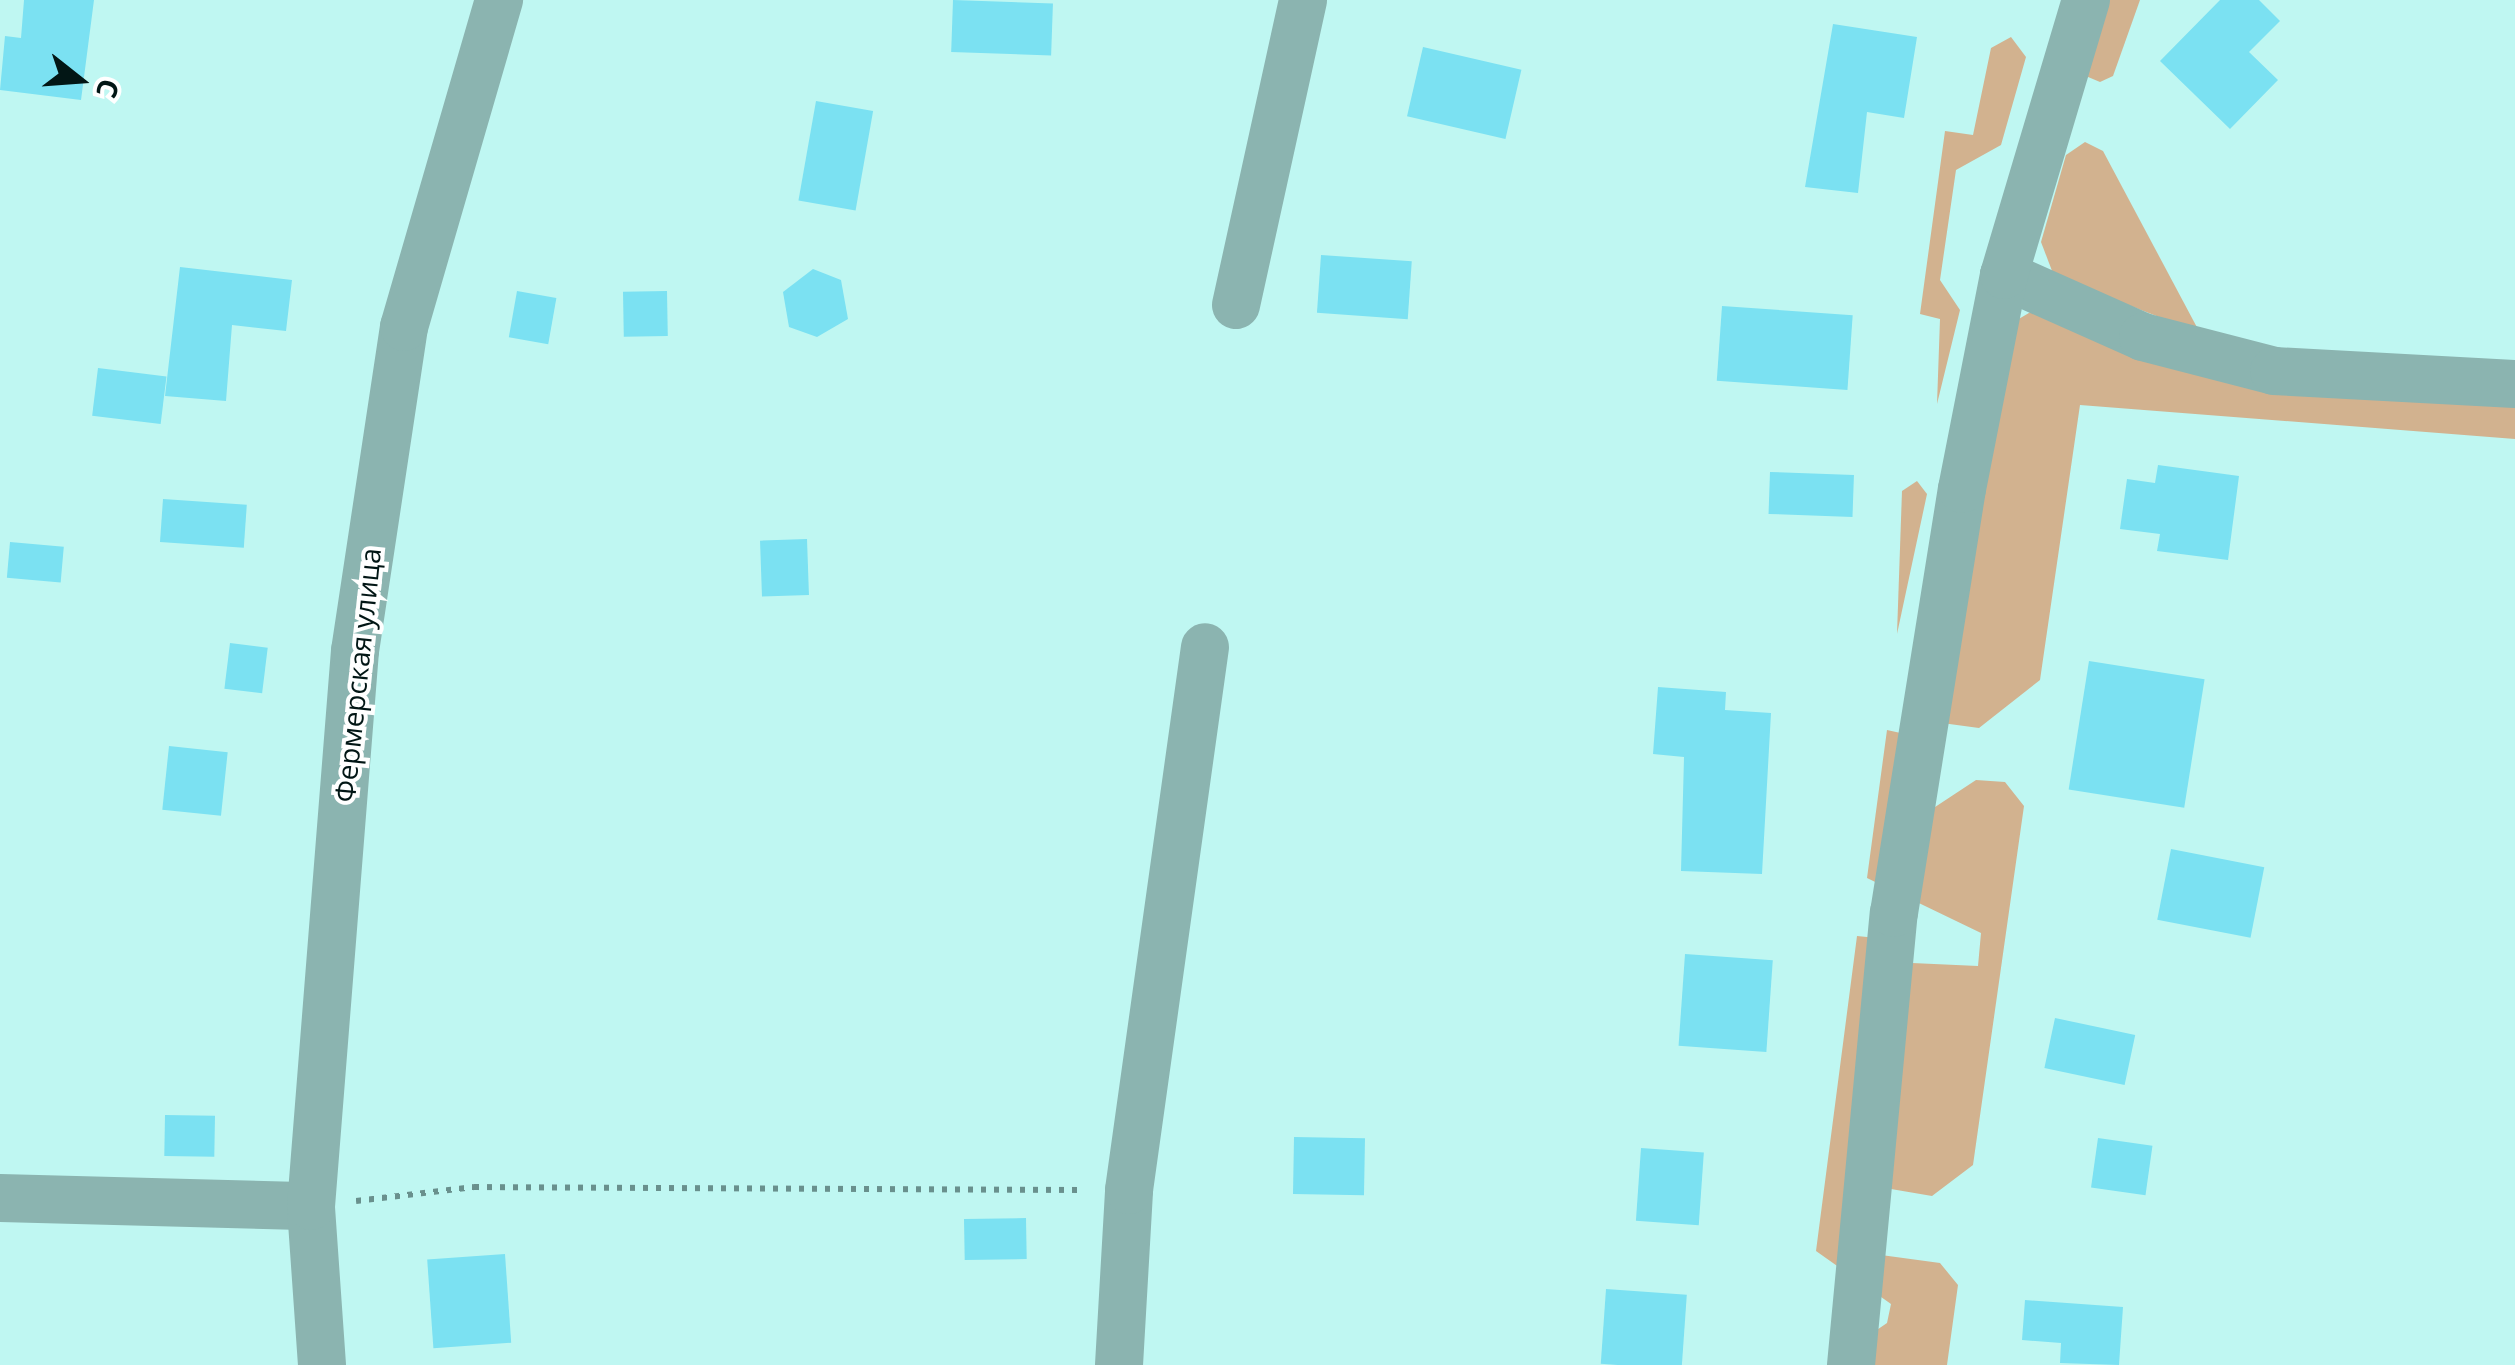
<!DOCTYPE html>
<html>
<head>
<meta charset="utf-8">
<style>
  body { margin:0 }
  #map { position:relative; width:2515px; height:1365px; overflow:hidden; background:#bff7f2; font-family:"Open Sans",sans-serif }
  div>[style] { position:absolute }
  .green>* { inset:0; background:#d2b28f }
  .building>* { inset:0; background:#7be1f2; transform-origin:0 0 }
  .path>* { height:6px; margin-top:-3px; transform-origin:0; background:repeating-linear-gradient(90deg,#69908d 0 5px,transparent 0 13px) }
  .minor>* { height:48px; margin:-24px; padding:0 24px; transform-origin:24px; border-radius:24px; background:#8bb4b0 }
  span { translate:-50% -50%; white-space:nowrap; text-align:center; line-height:1.15; -webkit-text-stroke:8px #fff; paint-order:stroke }
  .street-label { font-size:28px; color:#021615 }
  .north { position:absolute; left:30px; top:30px; width:100px; height:100px; -webkit-text-stroke:8px #fff; paint-order:stroke; rotate:107deg; font-size:28px; font-weight:700; line-height:40px; text-align:center; color:#021615 }
  .north::after { content:''; display:block; margin:auto; width:35px; height:45px; background:#021615; clip-path:polygon(50% 0,100% 100%,50% 72%,0 100%) }
</style>
</head>
<body>
<div id="map">
  <div class="green">
    <div style="clip-path:polygon(2100px 0,2140px 0,2113px 76px,2100px 82px,2081px 74px)"></div>
    <div style="clip-path:polygon(2011px 37px,2026px 57px,2001px 145px,1956px 170px,1940px 280px,1960px 310px,1937px 404px,1940px 319px,1920px 314px,1945px 131px,1973px 135px,1991px 48px)"></div>
    <div style="clip-path:polygon(2085px 142px,2103px 151px,2200px 333px,2054px 276px,2041px 242px,2066px 155px)"></div>
    <div style="clip-path:polygon(2039px 307px,2515px 400px,2515px 439px,2080px 405px,2040px 680px,1979px 728px,1942px 723px,2017px 320px)"></div>
    <div style="clip-path:polygon(1917px 481px,1927px 494px,1897px 634px,1902px 491px)"></div>
    <div style="clip-path:polygon(1887px 730px,1905px 734px,1929px 811px,1976px 780px,2005px 782px,2024px 806px,1973px 1165px,1932px 1196px,1891px 1189px,1881px 1255px,1940px 1263px,1958px 1285px,1947px 1365px,1865px 1365px,1868px 1336px,1887px 1323px,1891px 1304px,1816px 1251px,1857px 936px,1887px 939px,1912px 963px,1978px 966px,1981px 933px,1867px 878px)"></div>
  </div>
  <div class="building">
    <div style="clip-path:polygon(24px 0,94px 0,81px 100px,0 90px,5px 36px,21px 38px)"></div>
    <div style="left:953px;top:0;width:100px;height:52px;rotate:2deg"></div>
    <div style="clip-path:polygon(2220px 0,2259px 0,2280px 21px,2249px 52px,2278px 80px,2230px 129px,2160px 61px)"></div>
    <div style="clip-path:polygon(1833px 24px,1917px 37px,1904px 118px,1867px 112px,1858px 193px,1805px 187px)"></div>
    <div style="left:1423px;top:47px;width:101px;height:71px;rotate:13deg"></div>
    <div style="left:816px;top:101px;width:58px;height:101px;rotate:10deg"></div>
    <div style="left:1321px;top:255px;width:91px;height:58px;rotate:4deg"></div>
    <div style="clip-path:polygon(180px 267px,292px 280px,286px 331px,232px 325px,226px 401px,165px 396px)"></div>
    <div style="clip-path:polygon(813px 269px,841px 280px,848px 319px,817px 337px,789px 327px,783px 292px)"></div>
    <div style="left:517px;top:291px;width:40px;height:47px;rotate:10deg"></div>
    <div style="left:667px;top:291px;width:45px;height:44px;rotate:89deg"></div>
    <div style="left:1722px;top:306px;width:131px;height:75px;rotate:4deg"></div>
    <div style="left:98px;top:368px;width:69px;height:48px;rotate:7deg"></div>
    <div style="clip-path:polygon(2158px 465px,2239px 476px,2228px 560px,2157px 551px,2160px 534px,2120px 529px,2127px 479px,2155px 483px)"></div>
    <div style="left:1770px;top:472px;width:84px;height:42px;rotate:2deg"></div>
    <div style="left:163px;top:499px;width:84px;height:43px;rotate:4deg"></div>
    <div style="left:807px;top:539px;width:56px;height:47px;rotate:88deg"></div>
    <div style="left:10px;top:542px;width:54px;height:36px;rotate:5deg"></div>
    <div style="left:230px;top:643px;width:38px;height:46px;rotate:7deg"></div>
    <div style="left:2089px;top:661px;width:117px;height:130px;rotate:9deg"></div>
    <div style="clip-path:polygon(1658px 687px,1726px 692px,1725px 710px,1771px 713px,1762px 874px,1681px 871px,1684px 757px,1653px 754px)"></div>
    <div style="left:169px;top:746px;width:59px;height:64px;rotate:6deg"></div>
    <div style="left:2171px;top:849px;width:95px;height:72px;rotate:11deg"></div>
    <div style="left:1685px;top:954px;width:88px;height:92px;rotate:4deg"></div>
    <div style="left:2055px;top:1018px;width:82px;height:51px;rotate:12deg"></div>
    <div style="left:165px;top:1115px;width:50px;height:41px;rotate:1deg"></div>
    <div style="left:1294px;top:1137px;width:71px;height:57px;rotate:1deg"></div>
    <div style="left:2098px;top:1138px;width:55px;height:50px;rotate:8deg"></div>
    <div style="left:1641px;top:1148px;width:63px;height:73px;rotate:4deg"></div>
    <div style="left:1026px;top:1218px;width:41px;height:62px;rotate:89deg"></div>
    <div style="left:505px;top:1254px;width:89px;height:78px;rotate:86deg"></div>
    <div style="left:1606px;top:1289px;width:81px;height:75px;rotate:4deg"></div>
    <div style="clip-path:polygon(2025px 1300px,2123px 1307px,2119px 1365px,2060px 1363px,2061px 1343px,2022px 1340px)"></div>
  </div>
  <div class="path">
    <div style="left:356px;top:1201px;width:119px;rotate:-6.8deg"></div>
    <div style="left:474px;top:1187px;width:609px;rotate:0.28deg"></div>
  </div>
  <div class="minor">
    <div style="left:2004px;top:275px;width:152px;rotate:24deg"></div>
    <div style="left:2143px;top:337px;width:135px;rotate:14.5deg"></div>
    <div style="left:2274px;top:371px;width:241px;rotate:3.1deg"></div>
    <div style="left:1236px;top:305px;width:312px;rotate:-77.6deg"></div>
    <div style="left:0;top:1198px;width:311px;rotate:1.5deg"></div>
    <div style="left:322px;top:1365px;width:159px;rotate:-94deg"></div>
    <div style="left:311px;top:1206px;width:557px;rotate:-85.47deg"></div>
    <div style="left:355px;top:651px;width:328px;rotate:-81.4deg"></div>
    <div style="left:404px;top:327px;width:341px;rotate:-73.8deg"></div>
    <div style="left:1119px;top:1365px;width:175px;rotate:-86.7deg"></div>
    <div style="left:1129px;top:1190px;width:548px;rotate:-82.03deg"></div>
    <div style="left:1851px;top:1365px;width:454px;rotate:-84.6deg"></div>
    <div style="left:1894px;top:913px;width:429px;rotate:-80.9deg"></div>
    <div style="left:1962px;top:489px;width:218px;rotate:-78.9deg"></div>
    <div style="left:2004px;top:275px;width:287px;rotate:-73.4deg"></div>
  </div>
  <div class="street-label">
    <span style="left:357px;top:675px;rotate:-84deg">Фермерская улица</span>
  </div>
  <div class="north">С</div>
</div>
</body>
</html>
